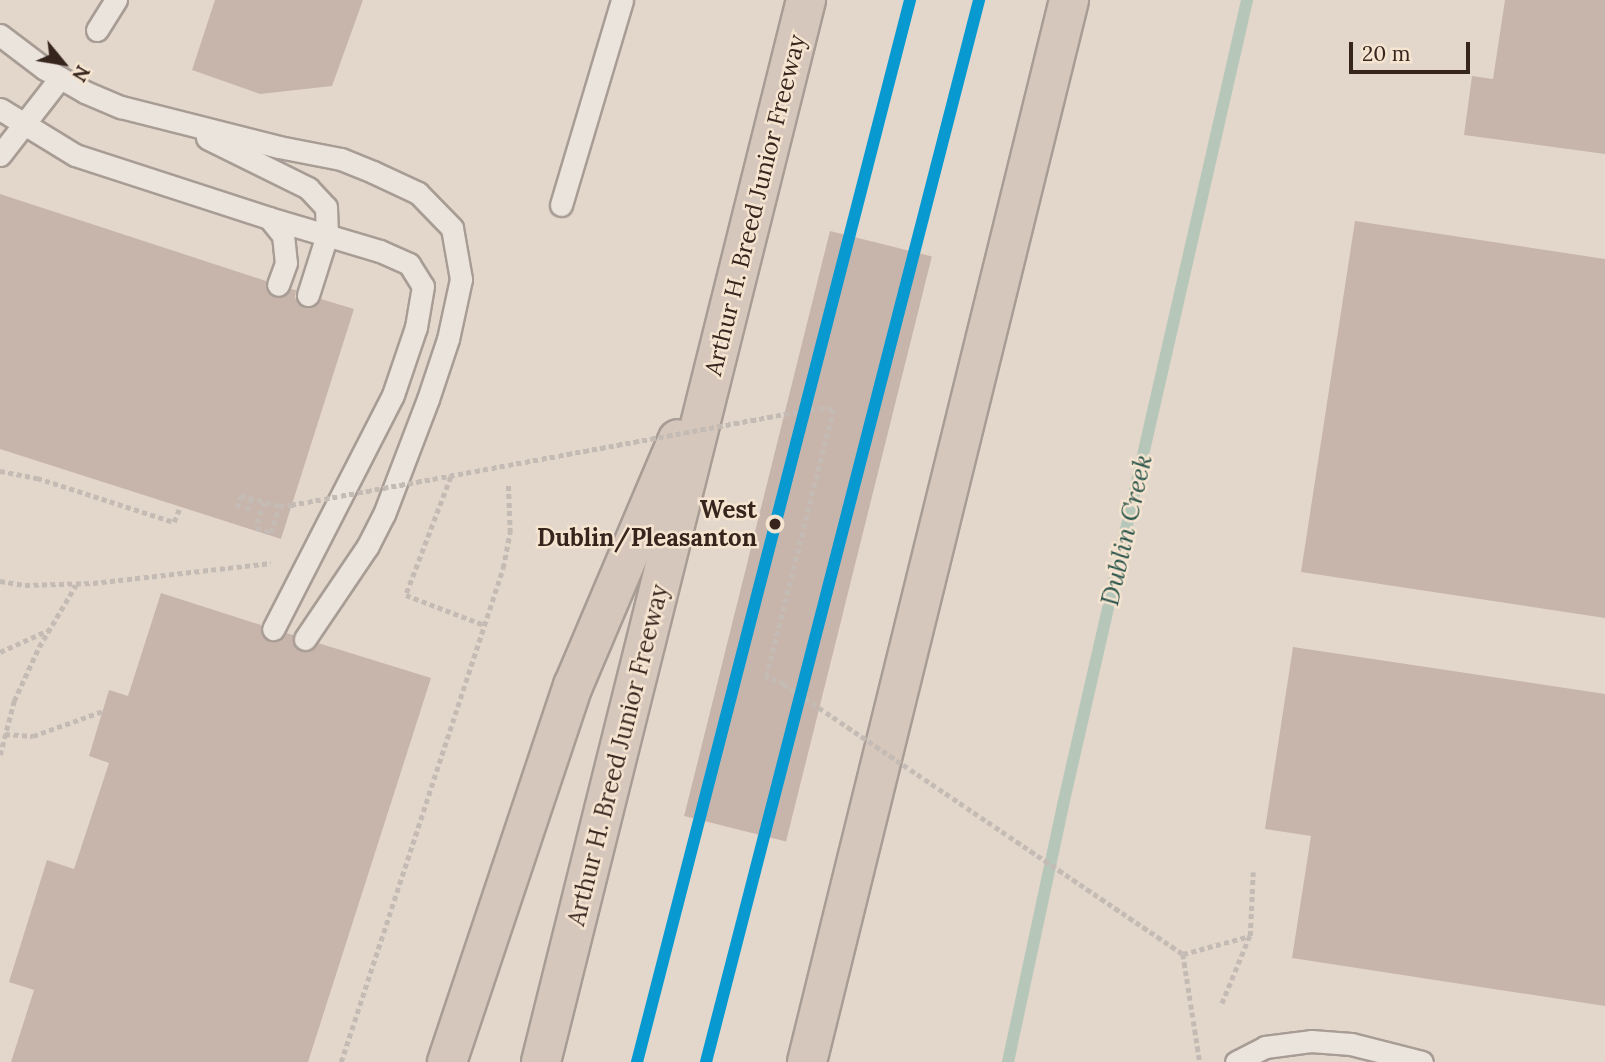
<!DOCTYPE html>
<html>
<head>
<meta charset="utf-8">
<style>
  body { margin:0 }
  #map { position:relative; width:1605px; height:1062px; overflow:hidden; background:#e3d7cb; font-family:Lora,serif }
  div>[style] { position:absolute }
  .stream>* { height:12px; margin:-6px; padding:0 6px; transform-origin:6px; border-radius:6px; background:#b6c7ba }
  .building>* { inset:0; background:#c7b5ac; transform-origin:0 0 }
  .path>* { height:4.5px; margin-top:-2.25px; transform-origin:0; background:repeating-linear-gradient(90deg,#c3bbb4 0 5px,transparent 0 8.5px) }
  .roads { filter:drop-shadow(2px 0 #a89d95) drop-shadow(-2px 0 #a89d95) drop-shadow(0 2px #a89d95) drop-shadow(0 -2px #a89d95) }
  .service>* { height:21px; margin:-10.5px; padding:0 10.5px; transform-origin:10.5px; border-radius:10.5px; background:#ebe4dd }
  .motorway>* { height:38px; margin:-19px; padding:0 19px; transform-origin:19px; border-radius:19px; background:#d6c7bc }
  .path-bridge>* { height:4.5px; margin-top:-2.25px; transform-origin:0; background:repeating-linear-gradient(90deg,#c3bbb4 0 5px,transparent 0 8.5px) }
  .metro-1>* { height:12px; margin:-6px; padding:0 6px; transform-origin:6px; border-radius:6px; background:#0899d0 }
  .dots>* { width:19px; height:19px; translate:-50% -50%; box-sizing:border-box; border:4px solid #f5e4d0; border-radius:50% }
  span { translate:-50% -50%; white-space:nowrap; text-align:center; line-height:1.15; -webkit-text-stroke:5px #f5e4d0; paint-order:stroke }
  .street-label { font-size:24px; color:#36251d }
  .stop-label { font-size:24px; color:#36251d; font-weight:700 }
  .right { translate:-100% -50%; text-align:right }
  .water-label { font-size:26px; color:#2c564c; font-style:italic }
  .north { position:absolute; left:28px; top:28px; width:70px; height:70px; -webkit-text-stroke:5px #f5e4d0; paint-order:stroke; rotate:120deg; font-size:19px; font-weight:700; line-height:28px; text-align:center; color:#36251d }
  .north::after { content:''; display:block; margin:auto; width:24px; height:32px; background:#36251d; clip-path:polygon(50% 0,100% 100%,50% 72%,0 100%) }
  .scale { position:absolute; left:1349px; top:42px; width:121px; height:32px; box-sizing:border-box; border:4px solid #36251d; border-top:0; padding-left:9px; font-size:21px; line-height:24px; white-space:nowrap; color:#36251d; -webkit-text-stroke:5px #f5e4d0; paint-order:stroke }
</style>
</head>
<body>
<div id="map">
  <div class="stream">
    <div style="left:1008px;top:1062px;width:263px;rotate:-77.9deg"></div>
    <div style="left:1063px;top:805px;width:826px;rotate:-77.12deg"></div>
  </div>
  <div class="building">
    <div style="clip-path:polygon(215px 0,363px 0,332px 86px,260px 94px,192px 70px)"></div>
    <div style="clip-path:polygon(1505px 0,1605px 0,1605px 154px,1464px 135px,1472px 76px,1493px 79px)"></div>
    <div style="clip-path:polygon(0 194px,266px 281px,268px 293px,274px 297px,286px 295px,291px 289px,296px 290px,295px 298px,303px 307px,311px 308px,321px 299px,354px 309px,281px 539px,0 449px)"></div>
    <div style="clip-path:polygon(1355px 221px,1605px 259px,1605px 618px,1301px 572px)"></div>
    <div style="left:830px;top:231px;width:105px;height:603px;rotate:14deg"></div>
    <div style="clip-path:polygon(161px 593px,261px 625px,262px 635px,268px 641px,279px 640px,286px 633px,293px 635px,294px 645px,303px 652px,311px 650px,318px 643px,431px 678px,308px 1062px,11px 1062px,34px 990px,9px 982px,47px 860px,74px 869px,109px 763px,89px 756px,109px 690px,128px 696px)"></div>
    <div style="clip-path:polygon(1293px 647px,1605px 694px,1605px 1006px,1292px 958px,1311px 836px,1265px 829px)"></div>
  </div>
  <div class="path">
    <div style="left:0;top:471px;width:38px;rotate:11deg"></div>
    <div style="left:37px;top:478px;width:144px;rotate:17.8deg"></div>
    <div style="left:174px;top:522px;width:16px;rotate:-68deg"></div>
    <div style="left:451px;top:477px;width:126px;rotate:110.9deg"></div>
    <div style="left:406px;top:595px;width:84px;rotate:21deg"></div>
    <div style="left:264px;top:502px;width:27px;rotate:107deg"></div>
    <div style="left:256px;top:528px;width:16px;rotate:18deg"></div>
    <div style="left:271px;top:533px;width:28px;rotate:-73deg"></div>
    <div style="left:237px;top:508px;width:14px;rotate:-73deg"></div>
    <div style="left:241px;top:495px;width:40px;rotate:16deg"></div>
    <div style="left:279px;top:506px;width:12px;rotate:-5deg"></div>
    <div style="left:247px;top:511px;width:14px;rotate:-73deg"></div>
    <div style="left:0;top:581px;width:25px;rotate:9deg"></div>
    <div style="left:25px;top:585px;width:68px;rotate:-1.7deg"></div>
    <div style="left:93px;top:583px;width:179px;rotate:-6.4deg"></div>
    <div style="left:0;top:652px;width:54px;rotate:-24.2deg"></div>
    <div style="left:784px;top:684px;width:19px;rotate:-159deg"></div>
    <div style="left:766px;top:677px;width:275px;rotate:-75.9deg"></div>
    <div style="left:833px;top:410px;width:15px;rotate:-172deg"></div>
    <div style="left:5px;top:734px;width:28px;rotate:4deg"></div>
    <div style="left:33px;top:736px;width:74px;rotate:-19.7deg"></div>
    <div style="left:0;top:755px;width:56px;rotate:-75.5deg"></div>
    <div style="left:14px;top:701px;width:60px;rotate:-65.2deg"></div>
    <div style="left:39px;top:647px;width:72px;rotate:-59.2deg"></div>
    <div style="left:1250px;top:936px;width:64px;rotate:-87.3deg"></div>
    <div style="left:1183px;top:954px;width:69px;rotate:-15deg"></div>
    <div style="left:1250px;top:936px;width:74px;rotate:112.4deg"></div>
    <div style="left:341px;top:1062px;width:520px;rotate:-71.84deg"></div>
    <div style="left:503px;top:568px;width:36px;rotate:-79deg"></div>
    <div style="left:510px;top:533px;width:51px;rotate:-92.2deg"></div>
  </div>
  <div class="roads">
    <div class="service">
      <div style="left:97px;top:30px;width:36px;rotate:-58deg"></div>
      <div style="left:0;top:35px;width:56px;rotate:37.1deg"></div>
      <div style="left:45px;top:69px;width:46px;rotate:29.9deg"></div>
      <div style="left:85px;top:92px;width:39px;rotate:23deg"></div>
      <div style="left:121px;top:107px;width:163px;rotate:14.2deg"></div>
      <div style="left:279px;top:147px;width:63px;rotate:11deg"></div>
      <div style="left:341px;top:159px;width:35px;rotate:22deg"></div>
      <div style="left:373px;top:172px;width:50px;rotate:25deg"></div>
      <div style="left:418px;top:193px;width:49px;rotate:45.8deg"></div>
      <div style="left:452px;top:228px;width:52px;rotate:80deg"></div>
      <div style="left:461px;top:279px;width:61px;rotate:102.2deg"></div>
      <div style="left:448px;top:339px;width:63px;rotate:108.4deg"></div>
      <div style="left:428px;top:399px;width:123px;rotate:110.9deg"></div>
      <div style="left:384px;top:514px;width:37px;rotate:117deg"></div>
      <div style="left:367px;top:547px;width:111px;rotate:124deg"></div>
      <div style="left:0;top:109px;width:88px;rotate:31.5deg"></div>
      <div style="left:75px;top:155px;width:204px;rotate:18deg"></div>
      <div style="left:269px;top:218px;width:116px;rotate:16.6deg"></div>
      <div style="left:380px;top:251px;width:32px;rotate:24deg"></div>
      <div style="left:409px;top:264px;width:26px;rotate:58deg"></div>
      <div style="left:423px;top:286px;width:42px;rotate:99.7deg"></div>
      <div style="left:416px;top:327px;width:72px;rotate:108.7deg"></div>
      <div style="left:393px;top:395px;width:263px;rotate:117.1deg"></div>
      <div style="left:207px;top:138px;width:113px;rotate:26.3deg"></div>
      <div style="left:308px;top:188px;width:26px;rotate:47deg"></div>
      <div style="left:326px;top:207px;width:28px;rotate:88deg"></div>
      <div style="left:327px;top:235px;width:63px;rotate:107.6deg"></div>
      <div style="left:0;top:155px;width:98px;rotate:-52.1deg"></div>
      <div style="left:561px;top:205px;width:214px;rotate:-73.4deg"></div>
      <div style="left:269px;top:218px;width:22px;rotate:51deg"></div>
      <div style="left:283px;top:235px;width:28px;rotate:84deg"></div>
      <div style="left:286px;top:263px;width:23px;rotate:110deg"></div>
      <div style="left:1236px;top:1062px;width:33px;rotate:-27deg"></div>
      <div style="left:1265px;top:1047px;width:46px;rotate:-7.4deg"></div>
      <div style="left:1311px;top:1041px;width:40px;rotate:4.3deg"></div>
      <div style="left:1351px;top:1044px;width:73px;rotate:14.2deg"></div>
    </div>
    <div class="motorway">
      <div style="left:447px;top:1062px;width:397px;rotate:-71.5deg"></div>
      <div style="left:573px;top:686px;width:268px;rotate:-67deg"></div>
      <div style="left:541px;top:1062px;width:1095px;rotate:-75.99deg"></div>
      <div style="left:807px;top:1062px;width:1094px;rotate:-76.14deg"></div>
    </div>
  </div>
  <div class="path-bridge">
    <div style="left:291px;top:505px;width:536px;rotate:-10.43deg"></div>
    <div style="left:784px;top:684px;width:482px;rotate:34.1deg"></div>
    <div style="left:1183px;top:954px;width:109px;rotate:81.1deg"></div>
  </div>
  <div class="metro-1">
    <div style="left:637px;top:1062px;width:1097px;rotate:-75.58deg"></div>
    <div style="left:706px;top:1062px;width:1097px;rotate:-75.58deg"></div>
  </div>
  <div class="dots">
    <div style="left:775px;top:524px;background:#36251d"></div>
  </div>
  <div class="street-label">
    <span style="left:755px;top:205px;rotate:-76deg">Arthur H. Breed Junior Freeway</span>
    <span style="left:618px;top:755px;rotate:-76deg">Arthur H. Breed Junior Freeway</span>
  </div>
  <div class="stop-label">
    <span class="right" style="left:757px;top:524px">West<br>Dublin/Pleasanton</span>
  </div>
  <div class="water-label">
    <span style="left:1126px;top:530px;rotate:-77deg">Dublin Creek</span>
  </div>
  <div class="north">N</div>
  <div class="scale">20 m</div>
</div>
</body>
</html>
